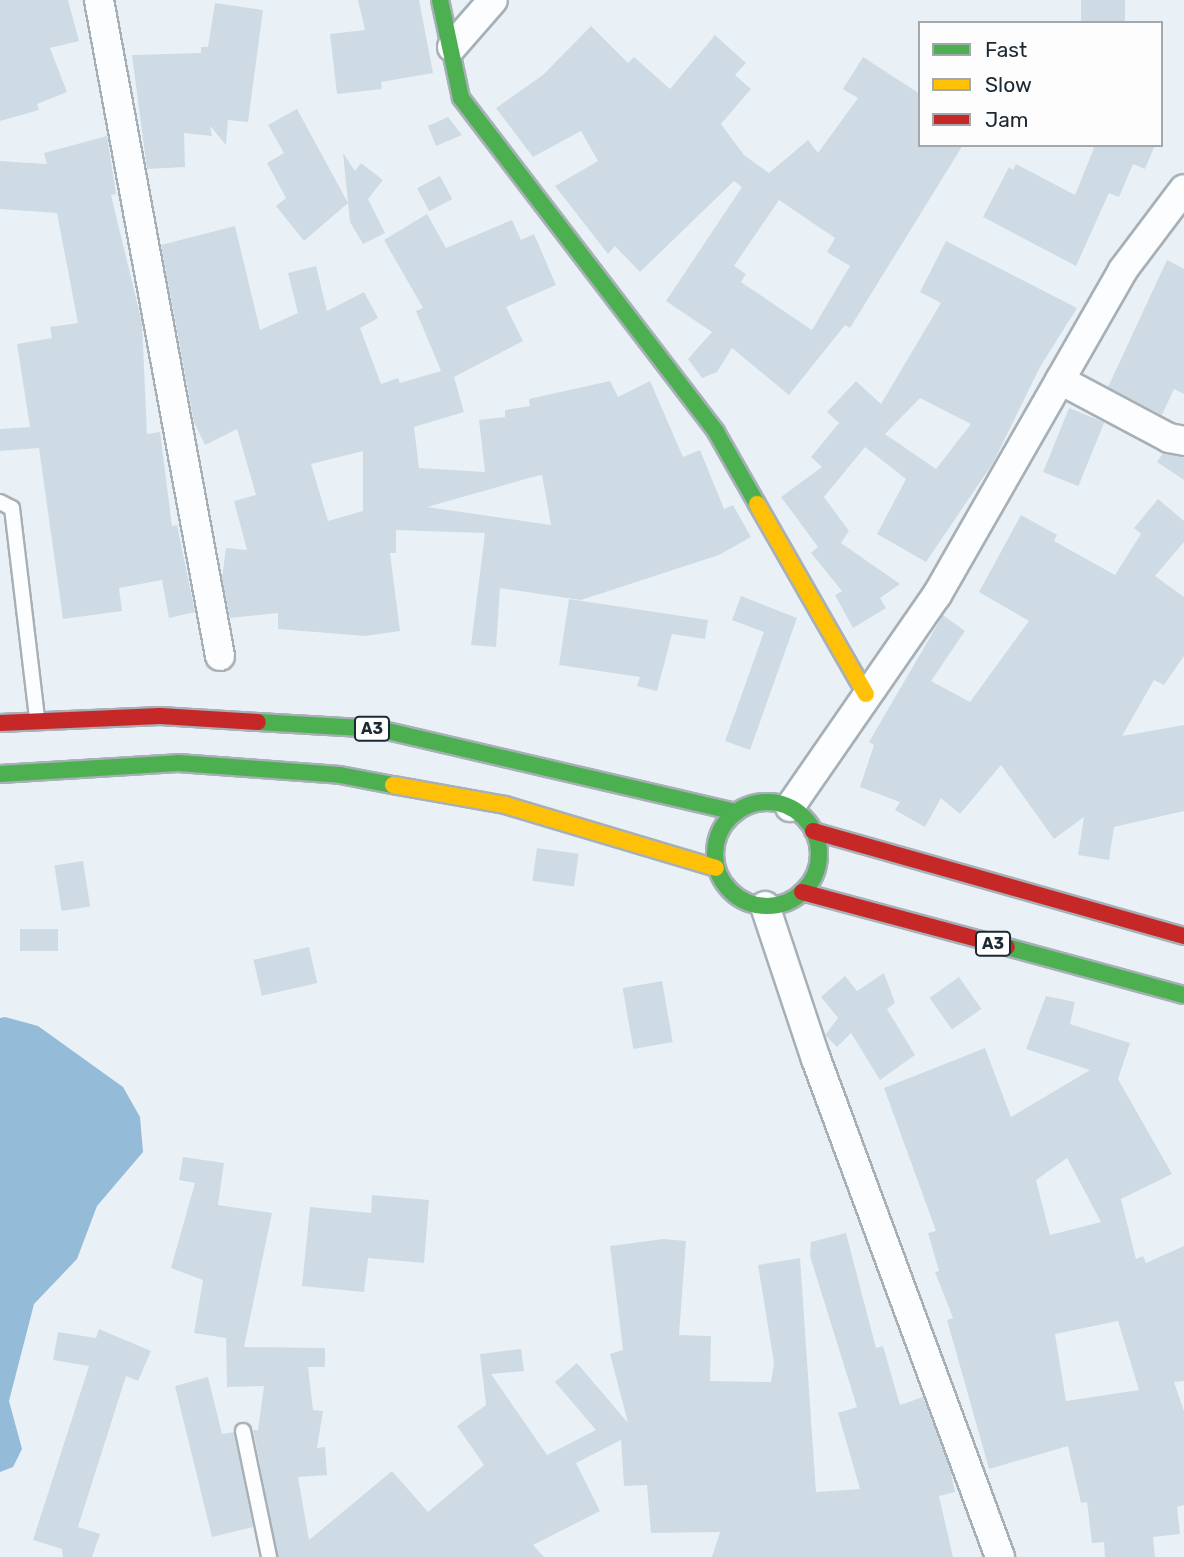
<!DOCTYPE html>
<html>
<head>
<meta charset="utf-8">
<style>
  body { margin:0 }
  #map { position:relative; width:1184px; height:1557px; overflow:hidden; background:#eaf1f6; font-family:Rubik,sans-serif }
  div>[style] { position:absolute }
  .water>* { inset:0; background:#94bbd7 }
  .building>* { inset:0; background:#cedbe5; transform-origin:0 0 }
  .roads { filter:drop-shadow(2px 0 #a7b0b7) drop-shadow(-2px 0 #a7b0b7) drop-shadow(0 2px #a7b0b7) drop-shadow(0 -2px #a7b0b7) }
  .lane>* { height:14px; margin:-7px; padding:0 7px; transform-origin:7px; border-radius:7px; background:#fcfdfe }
  .street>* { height:28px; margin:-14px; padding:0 14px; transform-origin:14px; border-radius:14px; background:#fcfdfe }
  .fast>* { height:16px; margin:-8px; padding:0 8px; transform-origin:8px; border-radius:8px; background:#4caf50 }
  .fast>.ring { margin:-8px; padding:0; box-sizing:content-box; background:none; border:16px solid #4caf50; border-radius:50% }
  .slow>* { height:16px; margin:-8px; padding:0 8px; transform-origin:8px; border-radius:8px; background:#ffc107 }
  .jam>* { height:16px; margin:-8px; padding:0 8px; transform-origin:8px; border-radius:8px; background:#c62828 }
  span { translate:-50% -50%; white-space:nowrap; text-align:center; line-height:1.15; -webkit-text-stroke:5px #fdfdfd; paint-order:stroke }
  .shield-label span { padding:2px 5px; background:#fdfdfd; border:2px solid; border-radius:5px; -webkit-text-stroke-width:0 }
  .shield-label { font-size:16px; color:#1c2832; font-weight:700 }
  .legend { position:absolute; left:918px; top:21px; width:245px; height:126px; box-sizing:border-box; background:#fdfdfd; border:2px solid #a3a8ac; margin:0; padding:9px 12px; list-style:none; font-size:21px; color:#1c2832 }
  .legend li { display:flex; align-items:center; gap:14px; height:35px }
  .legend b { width:35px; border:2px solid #a3a8ac }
</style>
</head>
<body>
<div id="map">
  <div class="water">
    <div style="clip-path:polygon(5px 1017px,38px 1026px,123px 1087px,140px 1117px,143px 1152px,97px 1206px,77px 1259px,34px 1304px,9px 1401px,22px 1449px,13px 1467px,0 1472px,0 1018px)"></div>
  </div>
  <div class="building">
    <div style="clip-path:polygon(0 0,68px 0,79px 41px,50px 48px,67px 92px,37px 104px,39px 110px,0 121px)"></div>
    <div style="clip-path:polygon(358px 0,419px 0,433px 73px,381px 82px,382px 89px,337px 94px,330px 34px,365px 30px)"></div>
    <div style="left:1081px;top:0;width:44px;height:23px"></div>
    <div style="clip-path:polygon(215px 3px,263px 10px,248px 122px,228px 120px,226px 145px,210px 126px,212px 136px,184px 133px,185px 167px,147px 169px,132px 55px,201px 53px,201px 47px,208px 47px)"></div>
    <div style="clip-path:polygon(evenodd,591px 26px,628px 63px,634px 57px,670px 89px,715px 35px,746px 63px,735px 75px,751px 89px,721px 124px,744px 155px,769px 173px,808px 140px,818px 153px,858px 98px,843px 89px,863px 57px,920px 94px,920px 145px,963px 145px,850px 328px,845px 325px,789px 395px,732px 348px,717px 372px,702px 378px,688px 359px,712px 332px,666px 301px,742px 187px,734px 181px,640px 272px,615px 246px,608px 254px,555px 186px,598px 161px,581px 131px,533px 157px,496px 108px,543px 75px,591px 26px,779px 200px,835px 238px,827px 252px,850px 266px,812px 330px,741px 282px,746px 274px,734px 266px,779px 200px)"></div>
    <div style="clip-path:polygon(297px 109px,348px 203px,343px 153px,355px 171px,361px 163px,383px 180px,368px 199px,385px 233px,363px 244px,350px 222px,348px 203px,304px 241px,276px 206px,286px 198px,267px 163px,284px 153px,268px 125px)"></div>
    <div style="clip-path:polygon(448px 117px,462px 135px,436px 146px,428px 126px)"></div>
    <div style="clip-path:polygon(107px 136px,116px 194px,111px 195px,142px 323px,147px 434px,160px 432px,172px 526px,177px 525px,195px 612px,169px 618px,162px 580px,119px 588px,122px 611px,63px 619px,39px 448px,0 451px,0 429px,30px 427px,17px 344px,52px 338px,50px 327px,78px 323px,57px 213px,0 209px,0 161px,47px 164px,44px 153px)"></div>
    <div style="clip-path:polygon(1090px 145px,1155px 145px,1145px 169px,1133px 164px,1119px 197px,1109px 193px,1076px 266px,983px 217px,1009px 167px,1013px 170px,1016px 164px,1075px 195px,1094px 148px)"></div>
    <div style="left:440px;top:176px;width:26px;height:26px;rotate:62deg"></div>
    <div style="clip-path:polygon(evenodd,427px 214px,446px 248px,512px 220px,521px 240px,534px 234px,556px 285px,506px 307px,523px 341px,454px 377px,464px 412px,414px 427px,419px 468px,485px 472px,479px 420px,505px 417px,505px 410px,530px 406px,529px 399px,610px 381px,618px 397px,650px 381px,683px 457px,700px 450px,724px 509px,733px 505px,751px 537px,719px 555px,581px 600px,500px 588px,496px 647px,471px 645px,485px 533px,396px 530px,396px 553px,390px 553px,400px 631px,365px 636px,278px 629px,278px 613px,230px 618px,222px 578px,226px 548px,247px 550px,234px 501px,256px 495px,237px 429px,205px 445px,194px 422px,161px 245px,235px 226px,260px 330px,298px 313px,288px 273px,316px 266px,327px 311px,364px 292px,378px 318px,360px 328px,381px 384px,398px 378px,400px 383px,441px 371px,416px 311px,423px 308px,384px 240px,427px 214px,363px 451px,363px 511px,328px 521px,311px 464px,363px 451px,427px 214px,542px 475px,551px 525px,427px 507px,529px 478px,542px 475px)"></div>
    <div style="clip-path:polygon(evenodd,946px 241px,1077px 308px,1040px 367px,993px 463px,926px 562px,877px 534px,906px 479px,865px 447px,824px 497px,849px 531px,841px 543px,900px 584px,880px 598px,886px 608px,853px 628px,835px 595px,842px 591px,811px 553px,818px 547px,781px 497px,822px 467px,811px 457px,839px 423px,827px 412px,856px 381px,881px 404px,941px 303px,920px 292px,946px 241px,920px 398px,971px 424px,936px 469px,885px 434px,920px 398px)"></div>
    <div style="clip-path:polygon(1167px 260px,1184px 269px,1184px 394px,1174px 389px,1162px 415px,1108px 387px)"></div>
    <div style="left:1069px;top:408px;width:38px;height:69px;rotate:22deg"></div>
    <div style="clip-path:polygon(1163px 453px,1184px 457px,1184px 480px,1157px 462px)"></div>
    <div style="clip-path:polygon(1158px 499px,1184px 521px,1184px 542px,1155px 576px,1184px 597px,1184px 656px,1164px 685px,1154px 680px,1122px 736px,1184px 725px,1184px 811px,1114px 827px,1109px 860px,1078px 855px,1084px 817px,1054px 839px,1001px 765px,960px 814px,941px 798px,925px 827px,895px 810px,900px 802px,860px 787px,874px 745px,869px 742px,943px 615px,965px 631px,931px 681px,970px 702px,1029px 621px,979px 592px,1021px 515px,1057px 535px,1054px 541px,1115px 575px,1141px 534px,1134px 528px)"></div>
    <div style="clip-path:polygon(741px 596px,797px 618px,750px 750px,725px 741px,764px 632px,732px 620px)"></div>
    <div style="clip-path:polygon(569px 599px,708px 620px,705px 639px,672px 634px,657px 691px,637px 686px,640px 677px,559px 665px)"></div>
    <div style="left:537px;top:848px;width:42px;height:33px;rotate:8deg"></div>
    <div style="left:83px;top:861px;width:46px;height:29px;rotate:81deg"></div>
    <div style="left:20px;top:929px;width:38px;height:22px"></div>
    <div style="left:309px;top:947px;width:37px;height:57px;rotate:77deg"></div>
    <div style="clip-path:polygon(884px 973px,895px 1003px,887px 1009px,915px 1055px,880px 1080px,851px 1033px,837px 1047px,825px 1035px,838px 1018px,821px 997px,845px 976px,857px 991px)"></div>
    <div style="left:959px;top:977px;width:39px;height:36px;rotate:55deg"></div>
    <div style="left:662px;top:981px;width:62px;height:40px;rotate:80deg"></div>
    <div style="clip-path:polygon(evenodd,1046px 996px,1075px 1002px,1070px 1024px,1130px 1043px,1118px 1079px,1172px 1174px,1121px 1199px,1136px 1259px,1143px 1256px,1146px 1263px,1184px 1246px,1184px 1381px,1174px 1382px,1184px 1411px,1184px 1505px,1177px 1507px,1180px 1534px,1153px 1537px,1155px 1557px,1105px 1557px,1104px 1542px,1092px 1543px,1087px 1502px,1081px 1503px,1068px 1446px,989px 1469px,947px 1320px,953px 1318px,935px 1272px,939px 1271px,928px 1233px,936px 1231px,884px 1088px,985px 1048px,1011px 1117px,1090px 1070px,1026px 1049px,1046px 996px,1067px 1158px,1101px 1222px,1050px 1235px,1036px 1180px,1067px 1158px,1046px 996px,1118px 1321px,1139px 1390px,1066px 1401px,1055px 1334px,1118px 1321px)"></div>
    <div style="clip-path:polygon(183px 1157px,224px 1163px,218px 1205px,272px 1213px,244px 1347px,325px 1348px,325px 1367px,308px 1367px,313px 1410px,323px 1411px,317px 1448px,325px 1447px,327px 1475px,298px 1477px,309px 1540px,392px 1471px,428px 1512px,484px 1465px,457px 1426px,486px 1405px,480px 1354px,521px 1349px,524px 1371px,491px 1374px,547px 1455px,596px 1430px,555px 1382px,577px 1363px,628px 1423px,610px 1354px,623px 1350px,610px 1246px,663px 1239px,686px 1241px,679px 1335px,711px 1336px,710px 1381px,771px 1382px,774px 1363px,758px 1265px,800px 1258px,816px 1492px,860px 1489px,838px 1413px,857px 1407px,810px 1256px,811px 1242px,846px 1233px,876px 1348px,883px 1346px,900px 1405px,923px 1397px,950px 1469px,955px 1492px,939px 1496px,953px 1557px,712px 1557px,720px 1532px,651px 1533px,647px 1485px,624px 1486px,621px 1440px,576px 1463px,600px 1511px,533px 1545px,544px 1557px,278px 1557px,253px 1430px,258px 1430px,264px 1386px,227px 1387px,226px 1338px,194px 1333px,203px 1280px,171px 1268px,195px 1183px,179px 1180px)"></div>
    <div style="clip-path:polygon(372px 1195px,429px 1200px,424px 1263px,368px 1258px,364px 1292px,302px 1286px,310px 1207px,371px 1213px)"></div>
    <div style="clip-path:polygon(99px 1329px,151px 1351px,138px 1381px,126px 1376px,78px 1527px,100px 1534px,92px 1557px,63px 1557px,62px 1549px,33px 1540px,89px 1366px,53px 1360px,58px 1332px,96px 1338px)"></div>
    <div style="clip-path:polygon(208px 1377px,222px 1434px,234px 1432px,253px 1527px,212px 1537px,175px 1386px)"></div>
  </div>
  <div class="roads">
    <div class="lane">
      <div style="left:0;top:502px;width:13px;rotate:27deg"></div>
      <div style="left:12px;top:508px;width:212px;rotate:83.2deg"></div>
      <div style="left:243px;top:1431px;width:129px;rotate:78.3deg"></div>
    </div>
    <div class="street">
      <div style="left:99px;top:0;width:667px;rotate:79.55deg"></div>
      <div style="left:452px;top:47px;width:62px;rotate:-48.9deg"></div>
      <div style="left:1060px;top:380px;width:123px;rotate:28deg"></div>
      <div style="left:1169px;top:438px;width:15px;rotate:11deg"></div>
      <div style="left:790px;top:807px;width:258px;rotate:-55.3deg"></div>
      <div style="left:937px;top:595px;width:374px;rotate:-60.2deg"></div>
      <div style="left:1123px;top:270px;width:101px;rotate:-53deg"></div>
      <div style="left:765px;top:906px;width:161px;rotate:71.6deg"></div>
      <div style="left:816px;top:1059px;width:531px;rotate:69.72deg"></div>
    </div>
    <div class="fast">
      <div style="left:440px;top:0;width:100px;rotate:77.9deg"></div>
      <div style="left:461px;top:98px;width:420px;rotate:52.6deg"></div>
      <div style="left:716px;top:432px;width:83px;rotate:60.3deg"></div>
      <div style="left:258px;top:722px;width:121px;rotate:3.3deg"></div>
      <div style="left:379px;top:729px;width:367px;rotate:13.1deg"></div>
      <div style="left:0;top:774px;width:178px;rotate:-3.5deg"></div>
      <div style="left:178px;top:763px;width:162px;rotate:4.2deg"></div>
      <div style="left:340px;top:775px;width:54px;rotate:10.7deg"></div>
      <div class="ring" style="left:715px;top:802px;width:88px;height:88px"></div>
      <div style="left:1007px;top:947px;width:183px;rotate:15.2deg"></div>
    </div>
    <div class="slow">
      <div style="left:757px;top:504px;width:219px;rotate:60.2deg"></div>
      <div style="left:393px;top:785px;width:114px;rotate:10.1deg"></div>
      <div style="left:505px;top:805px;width:220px;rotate:16.6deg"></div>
    </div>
    <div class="jam">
      <div style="left:0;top:723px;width:160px;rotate:-2.5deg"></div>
      <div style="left:160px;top:716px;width:98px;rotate:3.5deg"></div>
      <div style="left:813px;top:831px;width:386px;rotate:15.8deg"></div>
      <div style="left:802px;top:892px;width:212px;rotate:15deg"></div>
    </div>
  </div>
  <div class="shield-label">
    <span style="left:372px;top:729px">A3</span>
    <span style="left:993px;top:944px">A3</span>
  </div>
  <ul class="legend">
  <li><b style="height:9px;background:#4caf50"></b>Fast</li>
  <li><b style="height:9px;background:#ffc107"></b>Slow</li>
  <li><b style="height:9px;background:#c62828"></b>Jam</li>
  </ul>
</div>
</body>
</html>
